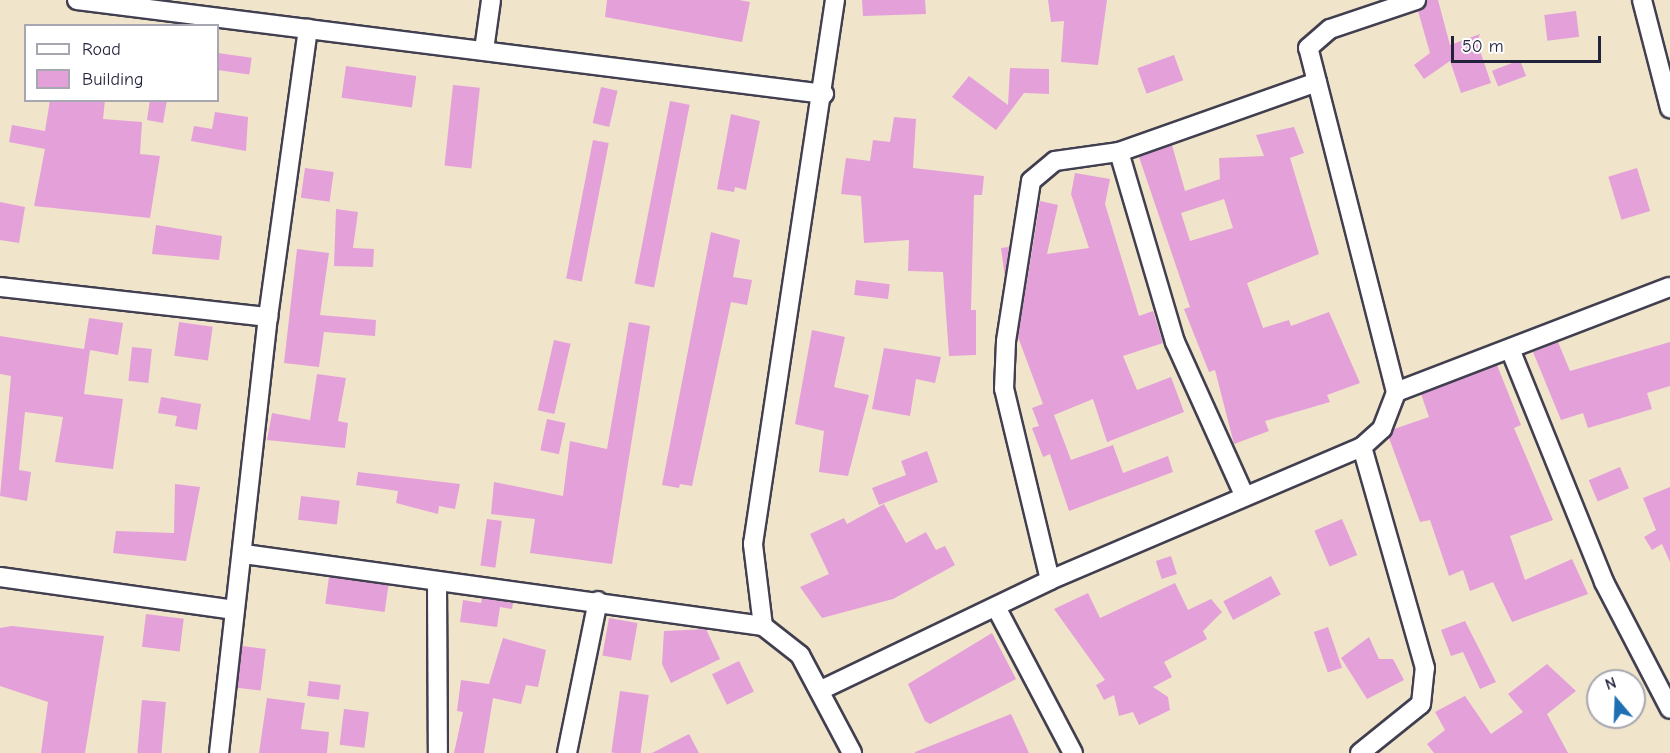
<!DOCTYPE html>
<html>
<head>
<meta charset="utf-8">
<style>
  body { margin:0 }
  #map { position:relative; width:1670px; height:753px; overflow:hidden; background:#f0e5ca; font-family:"Comic Neue",sans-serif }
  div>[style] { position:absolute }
  .building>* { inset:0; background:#e4a0d9; transform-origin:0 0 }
  .roads { filter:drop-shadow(2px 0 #413f50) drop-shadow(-2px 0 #413f50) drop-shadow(0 2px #413f50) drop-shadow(0 -2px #413f50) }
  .minor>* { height:18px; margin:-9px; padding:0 9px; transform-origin:9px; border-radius:9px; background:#fff }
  span { translate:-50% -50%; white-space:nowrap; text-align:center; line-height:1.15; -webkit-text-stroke:4.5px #fff; paint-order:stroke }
  .legend { position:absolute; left:24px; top:24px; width:195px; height:78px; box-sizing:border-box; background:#fff; border:2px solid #a7a7b1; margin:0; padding:8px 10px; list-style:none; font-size:18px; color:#22223b }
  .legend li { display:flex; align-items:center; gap:12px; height:30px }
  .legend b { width:30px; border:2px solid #a7a7b1 }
  .north { position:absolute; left:1586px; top:669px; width:60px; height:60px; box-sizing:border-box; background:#fff; border:2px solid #a7a7b1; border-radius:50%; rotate:341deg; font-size:16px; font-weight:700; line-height:24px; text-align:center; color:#22223b }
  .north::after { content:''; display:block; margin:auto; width:21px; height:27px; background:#1f6fb2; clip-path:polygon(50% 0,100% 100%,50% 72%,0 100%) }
  .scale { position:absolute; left:1451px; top:36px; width:150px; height:27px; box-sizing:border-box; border:3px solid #22223b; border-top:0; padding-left:8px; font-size:18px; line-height:21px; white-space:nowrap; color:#22223b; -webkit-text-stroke:4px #fff; paint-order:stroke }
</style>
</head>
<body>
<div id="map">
  <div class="building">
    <div style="clip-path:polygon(607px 0,739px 0,750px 2px,742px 42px,605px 17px)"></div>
    <div style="clip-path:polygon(862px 0,925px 0,926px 14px,863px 16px)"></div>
    <div style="clip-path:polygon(1048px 0,1107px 0,1098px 65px,1061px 62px,1064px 21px,1051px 22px)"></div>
    <div style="clip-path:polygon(1427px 0,1438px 0,1450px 45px,1480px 34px,1477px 42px,1491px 83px,1461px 93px,1450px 61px,1424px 79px,1414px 65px,1430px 53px,1418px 11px)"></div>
    <div style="left:1576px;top:11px;width:26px;height:32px;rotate:83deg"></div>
    <div style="left:218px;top:53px;width:34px;height:17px;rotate:8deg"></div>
    <div style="left:1174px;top:55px;width:27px;height:39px;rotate:70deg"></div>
    <div style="left:1520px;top:60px;width:17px;height:30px;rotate:69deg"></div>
    <div style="left:346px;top:66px;width:71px;height:32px;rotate:8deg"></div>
    <div style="clip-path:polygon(1010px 68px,1049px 69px,1049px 94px,1024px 93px,996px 130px,952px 97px,969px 76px,1008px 105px)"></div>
    <div style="left:453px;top:85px;width:27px;height:81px;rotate:6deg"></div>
    <div style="left:601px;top:87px;width:17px;height:37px;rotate:13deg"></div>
    <div style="clip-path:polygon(50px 100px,105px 100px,103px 119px,142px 122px,140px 154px,160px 156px,150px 218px,34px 206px,45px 149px,9px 142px,12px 125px,45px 131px)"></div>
    <div style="clip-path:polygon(150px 100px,167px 100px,163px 123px,147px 120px)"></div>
    <div style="left:670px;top:101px;width:20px;height:186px;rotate:11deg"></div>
    <div style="clip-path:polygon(215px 112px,248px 117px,246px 151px,191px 141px,194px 126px,212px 129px)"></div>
    <div style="clip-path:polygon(731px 114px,760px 121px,746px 190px,735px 187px,734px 192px,717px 189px)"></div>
    <div style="clip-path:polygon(894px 117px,916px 119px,913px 168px,984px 176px,982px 195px,974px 195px,971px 310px,976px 310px,976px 355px,949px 356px,943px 272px,908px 271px,909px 240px,864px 243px,861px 196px,841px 194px,846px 158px,870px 161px,873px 140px,890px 142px)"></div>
    <div style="clip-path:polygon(evenodd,1294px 127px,1304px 153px,1290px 158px,1319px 254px,1247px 283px,1263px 328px,1289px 320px,1291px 326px,1329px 312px,1360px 383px,1327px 395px,1330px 402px,1265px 421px,1269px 431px,1234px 444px,1215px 370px,1209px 372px,1184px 309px,1190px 307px,1139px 157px,1172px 145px,1185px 191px,1220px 179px,1219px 158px,1264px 156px,1256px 135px,1294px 127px,1224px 199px,1233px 228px,1190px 241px,1181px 213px,1224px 199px)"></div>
    <div style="left:593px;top:140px;width:16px;height:141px;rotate:11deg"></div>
    <div style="left:305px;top:168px;width:29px;height:30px;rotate:8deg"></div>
    <div style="left:1637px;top:168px;width:45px;height:30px;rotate:73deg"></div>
    <div style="clip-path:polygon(1075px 173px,1110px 179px,1105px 204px,1139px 316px,1153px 311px,1163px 343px,1123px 356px,1137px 390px,1171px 377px,1184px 412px,1107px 442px,1093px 399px,1054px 415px,1071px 460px,1113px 445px,1123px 473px,1168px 456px,1173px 472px,1069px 511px,1050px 454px,1043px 457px,1032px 428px,1039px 426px,1032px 408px,1043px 404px,1018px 337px,1040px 201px,1058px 205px,1047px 254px,1089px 248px,1071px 194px)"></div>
    <div style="clip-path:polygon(0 202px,25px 207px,19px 243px,0 240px)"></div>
    <div style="clip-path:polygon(336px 209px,358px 212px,353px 248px,374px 249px,373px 267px,334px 266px)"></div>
    <div style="clip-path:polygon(156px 225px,222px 236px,219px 260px,152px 254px)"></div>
    <div style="clip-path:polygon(711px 232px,740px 240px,733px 277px,752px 280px,747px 305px,731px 302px,692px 486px,680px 484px,679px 488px,662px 485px)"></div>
    <div style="clip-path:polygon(1009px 247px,1005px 277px,1001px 248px)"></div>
    <div style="clip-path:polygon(297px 249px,329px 253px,320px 315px,376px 320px,375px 336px,324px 332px,319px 367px,284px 363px)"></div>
    <div style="left:856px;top:280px;width:34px;height:15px;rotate:7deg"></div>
    <div style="clip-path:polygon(89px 318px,123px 323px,118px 355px,90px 350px,84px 394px,123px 399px,113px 469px,55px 462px,63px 417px,25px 412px,19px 470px,31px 472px,27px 501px,0 496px,11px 376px,0 374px,0 336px,84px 349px)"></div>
    <div style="left:179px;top:322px;width:34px;height:34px;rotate:8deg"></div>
    <div style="clip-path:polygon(629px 322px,650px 326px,612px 564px,530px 553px,535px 519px,491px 514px,494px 482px,563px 496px,570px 441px,607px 449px)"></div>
    <div style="clip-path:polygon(812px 330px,845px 337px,834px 387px,869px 395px,848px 476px,819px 472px,824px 431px,795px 424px)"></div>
    <div style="left:554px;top:340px;width:17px;height:72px;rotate:13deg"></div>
    <div style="clip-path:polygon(1558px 342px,1570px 371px,1670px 342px,1670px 386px,1647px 393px,1652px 409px,1588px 428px,1583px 413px,1561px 420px,1533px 352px)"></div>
    <div style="left:132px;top:347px;width:20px;height:34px;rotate:6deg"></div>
    <div style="clip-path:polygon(884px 348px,941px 357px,935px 383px,916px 379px,910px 416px,872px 409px)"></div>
    <div style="clip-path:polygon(1497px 365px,1521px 425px,1514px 428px,1553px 520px,1510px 536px,1525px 580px,1572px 559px,1588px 594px,1512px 622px,1493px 582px,1470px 591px,1463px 570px,1449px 576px,1430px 520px,1420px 522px,1389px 438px,1394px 429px,1429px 417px,1421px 394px)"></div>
    <div style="clip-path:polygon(317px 374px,346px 378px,338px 421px,348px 423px,345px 448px,267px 440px,272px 413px,310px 420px)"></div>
    <div style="clip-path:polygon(161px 397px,201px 404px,197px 430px,175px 426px,177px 416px,158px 413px)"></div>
    <div style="left:547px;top:419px;width:19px;height:32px;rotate:12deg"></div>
    <div style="clip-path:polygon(927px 451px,938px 482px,879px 505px,872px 488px,906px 475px,901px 461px)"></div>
    <div style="left:1620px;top:467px;width:23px;height:34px;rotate:67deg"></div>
    <div style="clip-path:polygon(358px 472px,460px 484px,455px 509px,439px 506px,438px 514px,396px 503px,398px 491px,356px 485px)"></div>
    <div style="clip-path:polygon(175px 484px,200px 487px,186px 561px,113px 553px,116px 531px,174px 533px)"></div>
    <div style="clip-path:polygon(1670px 487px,1670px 562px,1662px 544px,1652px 550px,1644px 537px,1656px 530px,1643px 498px)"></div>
    <div style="left:301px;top:496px;width:39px;height:24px;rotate:7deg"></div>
    <div style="clip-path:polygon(884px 504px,906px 543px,926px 532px,936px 550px,945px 546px,955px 565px,893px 599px,822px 618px,800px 587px,829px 574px,810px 534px,844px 518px,847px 524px)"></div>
    <div style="left:487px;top:519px;width:15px;height:47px;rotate:8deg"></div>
    <div style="left:1342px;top:519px;width:39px;height:30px;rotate:67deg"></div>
    <div style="left:1171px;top:556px;width:19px;height:16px;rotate:72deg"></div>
    <div style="left:1271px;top:576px;width:21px;height:54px;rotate:62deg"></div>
    <div style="left:329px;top:577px;width:60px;height:27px;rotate:8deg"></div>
    <div style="clip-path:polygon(1175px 583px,1188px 610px,1211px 599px,1222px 612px,1203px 631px,1207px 639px,1164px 662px,1172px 677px,1153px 687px,1168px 697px,1170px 710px,1139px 725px,1133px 712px,1119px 716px,1114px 695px,1104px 700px,1096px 685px,1105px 680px,1054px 609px,1088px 593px,1100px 618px)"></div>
    <div style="clip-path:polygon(482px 598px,513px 603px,512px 609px,500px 607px,497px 627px,460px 622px,463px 600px,481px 603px)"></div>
    <div style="left:146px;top:614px;width:38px;height:33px;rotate:7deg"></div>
    <div style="left:609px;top:618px;width:29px;height:38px;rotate:10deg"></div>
    <div style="clip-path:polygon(1465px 621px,1496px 682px,1480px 689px,1463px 652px,1451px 656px,1441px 630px)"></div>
    <div style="clip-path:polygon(12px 626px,104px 636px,85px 753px,41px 753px,48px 702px,0 686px,0 628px)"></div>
    <div style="left:1328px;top:627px;width:43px;height:15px;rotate:71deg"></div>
    <div style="clip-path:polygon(706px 629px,720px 659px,671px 683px,662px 664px,664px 631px)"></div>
    <div style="clip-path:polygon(992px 633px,1016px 679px,930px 724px,925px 721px,908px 684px)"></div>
    <div style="clip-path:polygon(1369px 637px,1379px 659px,1393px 659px,1404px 680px,1367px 699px,1341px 658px)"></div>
    <div style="clip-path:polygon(503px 638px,546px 650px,538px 687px,526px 685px,521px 704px,493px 698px,484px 753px,454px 753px,463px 712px,457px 711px,461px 680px,489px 684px)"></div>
    <div style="left:242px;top:646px;width:24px;height:42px;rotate:7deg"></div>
    <div style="left:739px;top:661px;width:34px;height:30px;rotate:64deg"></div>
    <div style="clip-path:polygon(1547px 664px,1576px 691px,1547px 714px,1568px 753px,1434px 753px,1427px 744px,1445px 730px,1435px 712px,1465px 696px,1491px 734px,1523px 712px,1508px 694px)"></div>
    <div style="left:309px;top:681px;width:32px;height:15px;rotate:7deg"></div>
    <div style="left:620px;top:691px;width:29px;height:62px;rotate:8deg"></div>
    <div style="clip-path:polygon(267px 698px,305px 703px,301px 729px,329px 732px,327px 753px,259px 753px)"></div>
    <div style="left:142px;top:700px;width:24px;height:53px;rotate:5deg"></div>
    <div style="left:344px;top:709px;width:25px;height:36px;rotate:7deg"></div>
    <div style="clip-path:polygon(1011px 714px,1029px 753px,915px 753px,915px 752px)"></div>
    <div style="clip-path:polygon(689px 734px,699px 753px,652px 753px)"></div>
  </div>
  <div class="roads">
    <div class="minor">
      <div style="left:77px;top:0;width:753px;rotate:7.17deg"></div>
      <div style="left:1642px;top:0;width:112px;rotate:75.5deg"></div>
      <div style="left:484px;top:50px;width:50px;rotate:-82deg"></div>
      <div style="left:1119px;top:152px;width:198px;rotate:73.6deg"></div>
      <div style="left:1175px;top:342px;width:168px;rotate:65.7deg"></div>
      <div style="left:0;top:287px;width:270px;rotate:6.4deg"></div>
      <div style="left:1510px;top:349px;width:251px;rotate:68deg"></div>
      <div style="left:1604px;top:582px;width:143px;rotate:62.5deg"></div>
      <div style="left:1396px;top:392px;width:293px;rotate:-21deg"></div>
      <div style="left:244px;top:554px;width:524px;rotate:7.9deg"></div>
      <div style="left:763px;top:626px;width:47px;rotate:38.1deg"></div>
      <div style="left:800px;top:655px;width:111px;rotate:62deg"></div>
      <div style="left:0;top:577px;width:237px;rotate:8deg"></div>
      <div style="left:1050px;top:580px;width:196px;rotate:-103.5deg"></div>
      <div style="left:1004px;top:389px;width:48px;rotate:-87.6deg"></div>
      <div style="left:1006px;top:341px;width:162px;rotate:-81.1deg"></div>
      <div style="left:1031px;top:181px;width:31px;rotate:-40deg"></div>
      <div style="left:1055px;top:161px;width:65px;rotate:-8deg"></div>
      <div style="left:1119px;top:152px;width:210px;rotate:-19.5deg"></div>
      <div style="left:437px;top:581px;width:172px;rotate:89.7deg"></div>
      <div style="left:997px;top:609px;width:163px;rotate:62.2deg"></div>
      <div style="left:763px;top:626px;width:83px;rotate:-97deg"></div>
      <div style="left:753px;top:544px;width:550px;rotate:-81.43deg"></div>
      <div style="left:823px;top:689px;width:252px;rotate:-25.6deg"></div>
      <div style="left:1050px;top:580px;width:339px;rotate:-23.1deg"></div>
      <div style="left:1362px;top:447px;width:27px;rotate:-42deg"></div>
      <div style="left:1382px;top:429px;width:40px;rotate:-69deg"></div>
      <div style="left:1396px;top:392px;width:355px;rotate:-104.3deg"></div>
      <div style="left:1308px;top:48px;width:29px;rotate:-41deg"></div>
      <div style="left:1330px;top:29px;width:91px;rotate:-18.6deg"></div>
      <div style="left:219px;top:753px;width:439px;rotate:-83.6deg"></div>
      <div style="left:268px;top:317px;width:291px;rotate:-82.1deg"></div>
      <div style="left:567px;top:753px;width:155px;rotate:-78.5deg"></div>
      <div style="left:1360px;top:753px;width:78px;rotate:-38.8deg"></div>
      <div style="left:1421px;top:704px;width:36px;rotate:-84deg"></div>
      <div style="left:1425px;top:668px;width:230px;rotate:-105.9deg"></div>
    </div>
  </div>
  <ul class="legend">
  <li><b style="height:8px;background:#fff"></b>Road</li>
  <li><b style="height:16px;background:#e4a0d9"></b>Building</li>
  </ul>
  <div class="north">N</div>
  <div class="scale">50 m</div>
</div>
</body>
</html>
